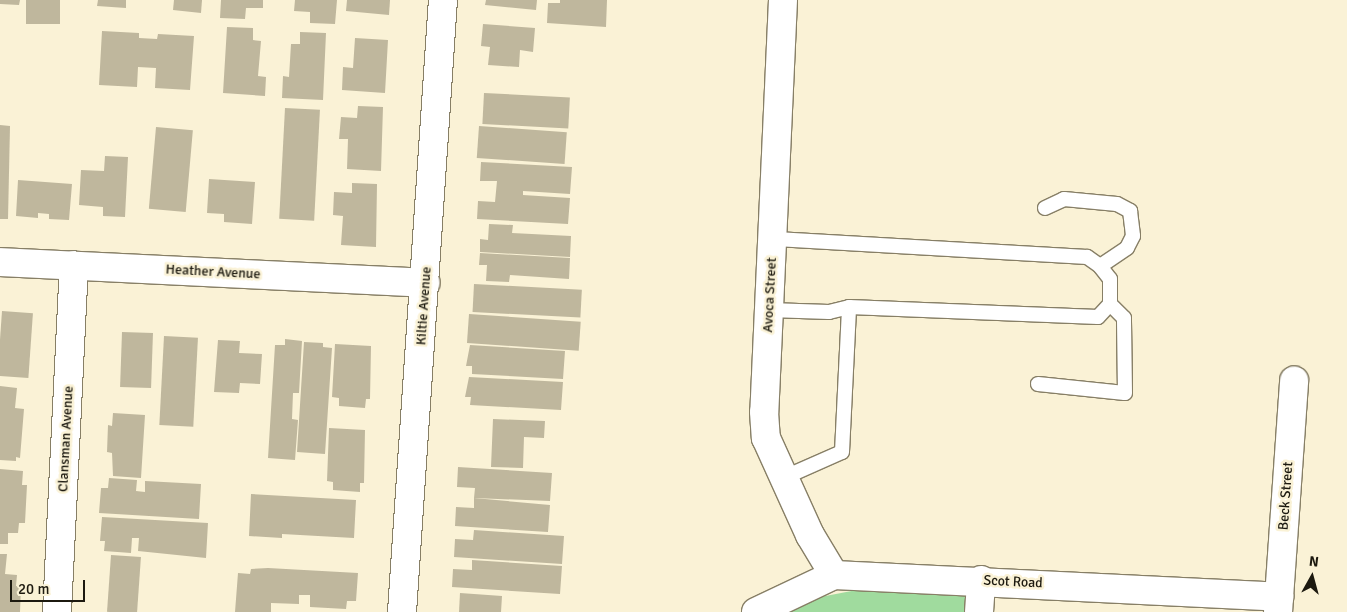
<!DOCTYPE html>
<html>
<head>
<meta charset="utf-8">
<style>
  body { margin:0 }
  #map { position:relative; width:1347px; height:612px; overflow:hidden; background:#faf2d6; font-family:Signika,sans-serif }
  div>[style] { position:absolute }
  .green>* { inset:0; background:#a0db9e }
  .building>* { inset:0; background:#bfb79d; transform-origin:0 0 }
  .roads { filter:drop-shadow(1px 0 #877f66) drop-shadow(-1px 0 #877f66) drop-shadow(0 1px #877f66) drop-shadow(0 -1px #877f66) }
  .service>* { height:14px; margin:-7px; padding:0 7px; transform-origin:7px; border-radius:7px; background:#fff }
  .minor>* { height:28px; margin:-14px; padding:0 14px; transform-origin:14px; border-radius:14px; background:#fff }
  span { translate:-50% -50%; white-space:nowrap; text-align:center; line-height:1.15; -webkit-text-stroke:5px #faf2d6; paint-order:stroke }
  .street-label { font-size:14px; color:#1c190f }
  .north { position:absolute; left:1287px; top:552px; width:50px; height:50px; -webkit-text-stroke:4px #faf2d6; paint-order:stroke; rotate:7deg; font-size:14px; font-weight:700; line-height:20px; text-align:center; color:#1c190f }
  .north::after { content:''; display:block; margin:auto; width:18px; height:22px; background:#1c190f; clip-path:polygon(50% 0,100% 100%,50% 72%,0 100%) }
  .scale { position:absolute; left:10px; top:580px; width:75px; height:22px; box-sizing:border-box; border:2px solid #1c190f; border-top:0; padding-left:6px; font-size:15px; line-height:18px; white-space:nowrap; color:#1c190f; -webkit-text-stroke:4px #faf2d6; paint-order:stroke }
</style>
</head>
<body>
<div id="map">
  <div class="green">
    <div style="clip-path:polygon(862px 589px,968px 596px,967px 612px,787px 612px,815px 598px)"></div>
  </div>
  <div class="building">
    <div style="clip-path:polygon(0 0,20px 0,19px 5px,0 4px)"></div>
    <div style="left:26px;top:0;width:34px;height:24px"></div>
    <div style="clip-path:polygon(98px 0,126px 0,126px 8px,97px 6px)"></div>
    <div style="clip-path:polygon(174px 0,202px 0,201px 13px,173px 10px)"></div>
    <div style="clip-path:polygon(221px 0,263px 0,263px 8px,246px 8px,245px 19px,220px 18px)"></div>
    <div style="clip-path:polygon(295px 0,337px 0,335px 24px,310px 23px,310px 12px,294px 11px)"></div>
    <div style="clip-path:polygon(347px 0,390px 0,389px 15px,346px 11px)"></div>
    <div style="clip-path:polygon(486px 0,537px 0,536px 10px,485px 5px)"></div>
    <div style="clip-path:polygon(560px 0,607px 0,606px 27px,547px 23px,548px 3px,560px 3px)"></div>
    <div style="clip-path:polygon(483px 24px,535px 28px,533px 52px,520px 50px,519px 67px,488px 65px,490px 47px,481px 46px)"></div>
    <div style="clip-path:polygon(227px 27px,253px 28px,253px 40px,261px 41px,258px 76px,266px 77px,265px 96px,223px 93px)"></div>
    <div style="clip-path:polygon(102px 31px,139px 33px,139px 38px,157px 39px,158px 34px,194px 36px,190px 90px,155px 88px,156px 68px,138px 67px,137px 87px,99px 85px)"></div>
    <div style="clip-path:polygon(300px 32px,326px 33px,323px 100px,282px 98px,283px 76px,289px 77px,291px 44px,300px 44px)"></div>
    <div style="clip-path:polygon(355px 38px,388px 40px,385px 93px,342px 90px,343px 67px,353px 68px)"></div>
    <div style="left:484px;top:93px;width:86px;height:31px;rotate:3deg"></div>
    <div style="clip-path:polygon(358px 106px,383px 107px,381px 171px,347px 169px,348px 139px,339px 139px,341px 117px,357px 118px)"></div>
    <div style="left:285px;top:108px;width:35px;height:111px;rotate:3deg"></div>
    <div style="clip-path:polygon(0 125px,10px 126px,8px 219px,0 219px)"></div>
    <div style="left:479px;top:126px;width:88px;height:32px;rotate:4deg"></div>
    <div style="left:156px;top:127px;width:37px;height:82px;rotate:5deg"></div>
    <div style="clip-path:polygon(105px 156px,128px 157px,125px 217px,103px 216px,103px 207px,79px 205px,81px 170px,104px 171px)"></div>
    <div style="clip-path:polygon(481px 162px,572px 167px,570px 194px,523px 191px,523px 195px,570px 198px,568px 224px,477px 219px,478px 201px,495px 202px,497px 181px,480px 181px)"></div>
    <div style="clip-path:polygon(209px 179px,255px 182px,252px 224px,224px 222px,224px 214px,207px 213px)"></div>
    <div style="clip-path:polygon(18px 180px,72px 184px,69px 220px,49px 219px,49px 214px,38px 213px,38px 218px,16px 216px)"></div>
    <div style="clip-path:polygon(352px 183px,377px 184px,376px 247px,341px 245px,343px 216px,333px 215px,334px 192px,352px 193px)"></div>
    <div style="clip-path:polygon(489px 224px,513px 225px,512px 233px,571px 236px,570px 257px,480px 252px,480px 239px,488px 240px)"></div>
    <div style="clip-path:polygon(480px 253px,570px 258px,569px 279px,510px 275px,509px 282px,486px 281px,487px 265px,479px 265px)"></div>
    <div style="left:474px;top:284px;width:108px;height:28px;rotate:3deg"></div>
    <div style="left:2px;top:311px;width:31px;height:65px;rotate:4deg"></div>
    <div style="left:469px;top:314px;width:112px;height:29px;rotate:4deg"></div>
    <div style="left:122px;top:332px;width:31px;height:55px;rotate:2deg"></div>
    <div style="left:164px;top:336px;width:34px;height:89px;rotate:3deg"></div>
    <div style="clip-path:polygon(285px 339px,302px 341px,299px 393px,293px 393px,292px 419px,298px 420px,295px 460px,268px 458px,275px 345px,285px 345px)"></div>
    <div style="clip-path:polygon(218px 340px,240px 341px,239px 353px,262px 354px,260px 384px,240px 383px,239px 393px,214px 392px)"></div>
    <div style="clip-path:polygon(304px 342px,323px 343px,323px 347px,332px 348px,325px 454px,297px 452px)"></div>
    <div style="clip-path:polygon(335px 344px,371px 346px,370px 399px,366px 399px,365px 408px,339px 406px,339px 398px,332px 397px)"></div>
    <div style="clip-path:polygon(470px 345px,565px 351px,563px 379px,472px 374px,472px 366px,466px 366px)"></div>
    <div style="clip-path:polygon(469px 377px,563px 382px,561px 410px,470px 405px,471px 397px,465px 397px)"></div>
    <div style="clip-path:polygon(0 386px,17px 388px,15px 408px,24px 409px,20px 458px,16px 457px,16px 461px,0 460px)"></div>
    <div style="clip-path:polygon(113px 413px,145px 415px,141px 478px,113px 476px,112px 453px,107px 452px,108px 425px,112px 426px)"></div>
    <div style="clip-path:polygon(493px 419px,545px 421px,544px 438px,524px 437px,523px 468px,491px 467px)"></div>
    <div style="clip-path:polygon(329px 428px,365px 430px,364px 483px,360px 483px,360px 492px,333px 490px,333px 482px,327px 481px)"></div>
    <div style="clip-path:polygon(458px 467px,552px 473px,550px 501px,474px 498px,475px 488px,457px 487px)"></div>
    <div style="clip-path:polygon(0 469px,23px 471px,22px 485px,27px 485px,25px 523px,19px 523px,18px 533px,8px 533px,8px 544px,0 544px)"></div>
    <div style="clip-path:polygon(109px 478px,137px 480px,136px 491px,145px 492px,145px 481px,201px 484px,199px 519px,99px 513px,101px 488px,108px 488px)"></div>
    <div style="clip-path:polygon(251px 494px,356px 500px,354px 538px,282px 534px,282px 538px,249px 536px)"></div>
    <div style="clip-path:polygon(474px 498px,550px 505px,548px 532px,455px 526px,456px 507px,474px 508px)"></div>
    <div style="clip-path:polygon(102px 517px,208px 523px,206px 558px,138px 551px,139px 538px,132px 538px,131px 553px,104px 551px,105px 541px,100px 541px)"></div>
    <div style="clip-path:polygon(474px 530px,564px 536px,562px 564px,454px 557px,455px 539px,473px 540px)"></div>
    <div style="clip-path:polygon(0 554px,7px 554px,5px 574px,17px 575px,16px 586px,21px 586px,20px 612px,0 612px)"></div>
    <div style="left:111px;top:555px;width:30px;height:57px;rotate:4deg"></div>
    <div style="clip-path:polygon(472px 560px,562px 566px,560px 594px,452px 587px,453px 569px,472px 570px)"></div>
    <div style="clip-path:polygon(268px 568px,358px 573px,356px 601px,347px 601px,346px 609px,310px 607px,310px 595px,299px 595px,299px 604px,271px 603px,271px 612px,235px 612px,238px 573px,250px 574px,251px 569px)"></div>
    <div style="clip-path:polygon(460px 593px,502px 596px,501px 612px,459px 612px)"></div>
  </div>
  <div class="roads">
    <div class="service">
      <div style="left:1045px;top:208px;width:21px;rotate:-25deg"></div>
      <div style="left:1064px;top:199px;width:53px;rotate:5.4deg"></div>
      <div style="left:1117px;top:204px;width:15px;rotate:28deg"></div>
      <div style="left:1130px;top:211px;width:25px;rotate:83deg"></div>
      <div style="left:1133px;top:236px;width:13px;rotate:117deg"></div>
      <div style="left:1127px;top:248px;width:32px;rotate:146deg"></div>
      <div style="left:769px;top:310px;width:60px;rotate:1.9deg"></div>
      <div style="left:829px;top:312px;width:21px;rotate:-14deg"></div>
      <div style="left:849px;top:307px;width:249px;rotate:2.3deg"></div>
      <div style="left:1098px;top:317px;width:18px;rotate:-47deg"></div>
      <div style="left:1110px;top:304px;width:25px;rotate:-90deg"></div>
      <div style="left:1110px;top:279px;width:16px;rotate:-128deg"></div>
      <div style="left:1100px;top:266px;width:16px;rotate:-145deg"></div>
      <div style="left:1087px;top:257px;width:316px;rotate:-176.7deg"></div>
      <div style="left:1038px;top:384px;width:87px;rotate:5.9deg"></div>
      <div style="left:1125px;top:393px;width:75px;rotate:-90.8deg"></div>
      <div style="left:1124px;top:318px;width:20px;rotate:-135deg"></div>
      <div style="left:783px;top:478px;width:64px;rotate:-23.8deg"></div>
      <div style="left:842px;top:452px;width:145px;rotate:-87.2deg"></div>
    </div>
    <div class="minor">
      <div style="left:783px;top:0;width:412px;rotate:92.6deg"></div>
      <div style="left:764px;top:412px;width:26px;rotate:86deg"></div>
      <div style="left:766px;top:438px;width:107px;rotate:65.6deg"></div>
      <div style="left:810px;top:535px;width:47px;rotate:59deg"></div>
      <div style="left:0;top:262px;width:426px;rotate:2.8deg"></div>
      <div style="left:57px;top:612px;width:347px;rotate:-87.2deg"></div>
      <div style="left:402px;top:612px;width:613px;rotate:-86.17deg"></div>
      <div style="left:756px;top:612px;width:86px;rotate:-25.4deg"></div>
      <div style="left:834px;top:575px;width:446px;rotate:2.8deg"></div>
      <div style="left:979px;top:612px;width:32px;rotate:-86deg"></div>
      <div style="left:1278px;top:612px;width:232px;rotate:-86deg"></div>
    </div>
  </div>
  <div class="street-label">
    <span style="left:213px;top:272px;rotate:3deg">Heather Avenue</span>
    <span style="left:770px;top:295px;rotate:-87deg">Avoca Street</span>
    <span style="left:424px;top:306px;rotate:-86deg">Kiltie Avenue</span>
    <span style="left:66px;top:439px;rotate:-87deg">Clansman Avenue</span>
    <span style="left:1286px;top:496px;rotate:-86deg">Beck Street</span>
    <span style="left:1013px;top:582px;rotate:3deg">Scot Road</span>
  </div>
  <div class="north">N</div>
  <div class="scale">20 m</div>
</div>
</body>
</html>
